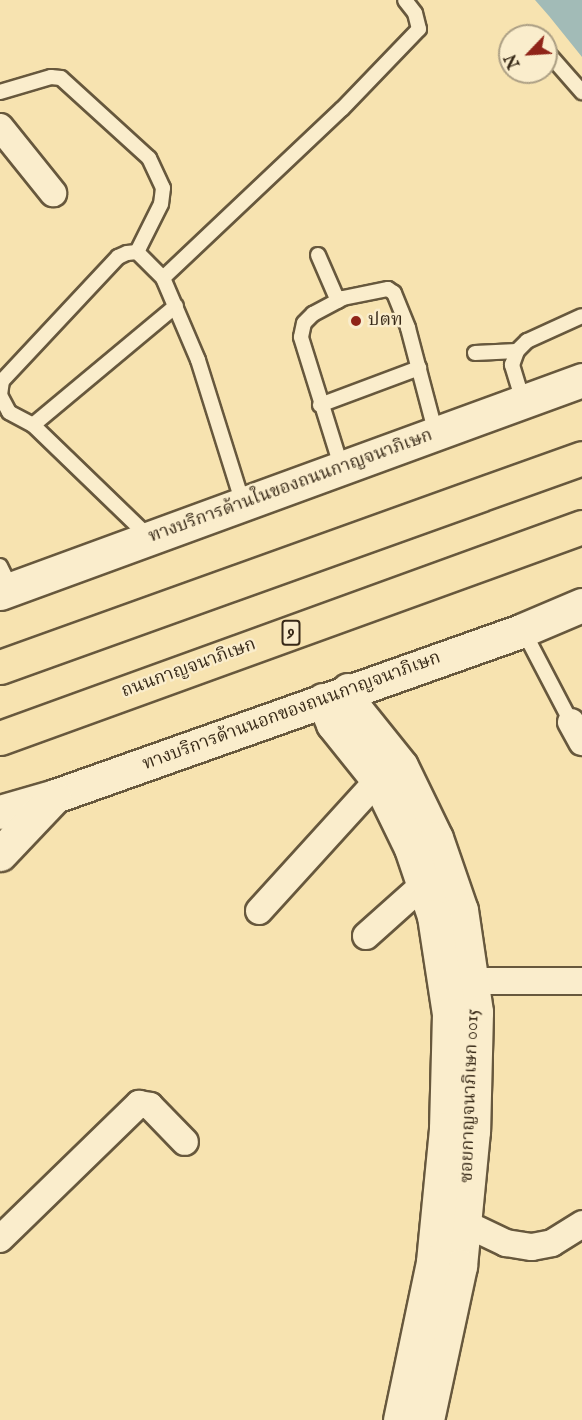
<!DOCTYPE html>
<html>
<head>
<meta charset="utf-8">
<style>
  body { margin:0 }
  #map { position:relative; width:582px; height:1420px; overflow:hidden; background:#f7e3b0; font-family:"IM FELL English","Noto Serif Thai",serif }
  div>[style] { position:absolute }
  .water>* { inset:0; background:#a2bbb7 }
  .roads { filter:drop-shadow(2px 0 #67583d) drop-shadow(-2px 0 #67583d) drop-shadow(0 2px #67583d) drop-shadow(0 -2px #67583d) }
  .service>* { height:14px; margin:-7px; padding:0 7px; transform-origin:7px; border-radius:7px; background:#faedcc }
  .minor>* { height:26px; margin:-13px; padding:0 13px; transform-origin:13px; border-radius:13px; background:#faedcc }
  .tertiary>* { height:33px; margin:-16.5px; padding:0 16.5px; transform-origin:16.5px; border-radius:16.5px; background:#faedcc }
  .secondary>* { height:33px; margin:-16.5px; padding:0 16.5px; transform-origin:16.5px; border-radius:16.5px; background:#faedcc }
  .trunk>* { height:33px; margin:-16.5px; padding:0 16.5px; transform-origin:16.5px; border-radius:16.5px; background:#f7e3b0 }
  .dots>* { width:16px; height:16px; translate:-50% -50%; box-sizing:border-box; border:3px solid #faedcc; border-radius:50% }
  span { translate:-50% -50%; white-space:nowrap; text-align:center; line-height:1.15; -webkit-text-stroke:4.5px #faedcc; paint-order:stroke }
  .shield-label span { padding:2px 4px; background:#faedcc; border:2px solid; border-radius:4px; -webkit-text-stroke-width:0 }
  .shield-label { font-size:16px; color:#372917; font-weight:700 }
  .poi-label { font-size:18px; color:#372917 }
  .left { translate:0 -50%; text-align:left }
  .street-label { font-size:18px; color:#372917 }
  .north { position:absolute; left:498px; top:24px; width:60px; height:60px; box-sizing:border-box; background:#faedcc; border:2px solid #ac9f84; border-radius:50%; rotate:245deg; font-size:16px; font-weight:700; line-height:24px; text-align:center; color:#372917 }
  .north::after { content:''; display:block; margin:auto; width:21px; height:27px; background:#8f2418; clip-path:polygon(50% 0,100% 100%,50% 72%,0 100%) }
</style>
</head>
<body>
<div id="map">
  <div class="water">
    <div style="clip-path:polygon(535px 0,582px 0,582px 57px,549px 16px)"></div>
  </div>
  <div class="roads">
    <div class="service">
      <div style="left:546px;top:51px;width:55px;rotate:48.7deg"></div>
      <div style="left:0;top:92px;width:53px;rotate:-16.4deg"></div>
      <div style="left:51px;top:77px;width:10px;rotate:6deg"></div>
      <div style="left:61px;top:78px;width:119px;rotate:42.3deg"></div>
      <div style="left:149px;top:158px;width:33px;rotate:65deg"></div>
      <div style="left:163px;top:188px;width:16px;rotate:97deg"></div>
      <div style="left:161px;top:204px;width:54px;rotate:116.6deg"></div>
      <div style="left:318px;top:255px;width:50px;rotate:66.5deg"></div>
      <div style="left:163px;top:278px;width:246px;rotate:-43.4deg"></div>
      <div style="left:342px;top:109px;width:111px;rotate:-46.1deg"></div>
      <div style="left:419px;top:29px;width:16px;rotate:-104deg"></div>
      <div style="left:415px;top:13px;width:16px;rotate:-128deg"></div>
      <div style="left:475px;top:353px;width:42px;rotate:-2.7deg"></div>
      <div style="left:523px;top:401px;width:38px;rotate:-107deg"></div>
      <div style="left:512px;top:365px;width:15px;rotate:-70deg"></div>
      <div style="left:517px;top:351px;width:14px;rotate:-45deg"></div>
      <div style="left:527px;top:341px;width:60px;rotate:-24.4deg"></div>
      <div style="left:320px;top:405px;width:106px;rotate:-20.5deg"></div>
      <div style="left:33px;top:425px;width:186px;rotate:-39.8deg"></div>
      <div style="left:342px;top:469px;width:138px;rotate:-107.3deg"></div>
      <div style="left:301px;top:337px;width:14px;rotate:-78deg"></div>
      <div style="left:304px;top:323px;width:13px;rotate:-45deg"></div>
      <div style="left:313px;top:314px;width:34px;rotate:-28deg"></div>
      <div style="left:343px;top:298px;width:46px;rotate:-11.3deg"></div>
      <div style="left:388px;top:289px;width:7px;rotate:34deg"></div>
      <div style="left:394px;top:293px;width:38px;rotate:68deg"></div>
      <div style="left:408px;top:328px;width:110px;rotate:75.2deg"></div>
      <div style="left:150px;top:538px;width:163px;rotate:-136deg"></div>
      <div style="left:33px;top:425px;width:27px;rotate:-152deg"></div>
      <div style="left:9px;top:412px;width:19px;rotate:-118deg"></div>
      <div style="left:0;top:395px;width:14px;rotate:-82deg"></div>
      <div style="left:2px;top:381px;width:170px;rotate:-46.9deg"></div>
      <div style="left:118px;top:257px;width:10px;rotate:-24deg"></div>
      <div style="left:127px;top:253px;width:10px;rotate:-6deg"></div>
      <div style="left:137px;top:252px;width:37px;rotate:45deg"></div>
      <div style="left:163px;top:278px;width:89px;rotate:66.9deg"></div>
      <div style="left:198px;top:360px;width:151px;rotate:72.6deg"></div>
      <div style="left:0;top:566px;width:25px;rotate:64deg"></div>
      <div style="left:523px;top:630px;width:104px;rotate:62.4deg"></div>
    </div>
    <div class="minor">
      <div style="left:0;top:127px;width:85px;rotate:51.2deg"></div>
      <div style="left:571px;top:722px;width:23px;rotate:61deg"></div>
      <div style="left:259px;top:911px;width:177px;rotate:-47.7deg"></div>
      <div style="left:366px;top:936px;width:76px;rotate:-41.8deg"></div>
      <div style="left:472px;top:981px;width:110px"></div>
      <div style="left:464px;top:1223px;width:47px;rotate:25.5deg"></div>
      <div style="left:506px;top:1243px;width:26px;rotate:9deg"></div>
      <div style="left:532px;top:1247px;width:20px;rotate:-11deg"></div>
      <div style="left:552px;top:1243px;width:36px;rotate:-32deg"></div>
      <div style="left:0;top:1239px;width:194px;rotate:-44.2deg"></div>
      <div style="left:139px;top:1104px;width:11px;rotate:10deg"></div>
      <div style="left:150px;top:1106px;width:50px;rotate:45.8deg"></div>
    </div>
    <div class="tertiary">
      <div style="left:348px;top:690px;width:23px;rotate:67deg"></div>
      <div style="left:357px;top:711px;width:70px;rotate:51.3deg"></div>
      <div style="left:401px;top:766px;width:80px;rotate:64.1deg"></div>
      <div style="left:436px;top:838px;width:76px;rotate:70.9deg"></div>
      <div style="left:461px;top:910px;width:103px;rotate:81.6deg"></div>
      <div style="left:476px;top:1012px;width:119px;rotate:91.4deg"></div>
      <div style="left:473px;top:1131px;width:136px;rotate:95.5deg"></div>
      <div style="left:460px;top:1266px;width:157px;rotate:102.1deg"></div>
      <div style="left:323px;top:700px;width:26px;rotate:67deg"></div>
      <div style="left:333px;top:724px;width:72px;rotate:51.2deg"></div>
      <div style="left:378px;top:780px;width:76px;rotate:64.1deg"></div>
      <div style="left:411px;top:848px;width:72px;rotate:71.3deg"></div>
      <div style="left:434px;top:916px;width:99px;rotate:81.3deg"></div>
      <div style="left:449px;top:1014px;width:115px;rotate:91.5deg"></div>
      <div style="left:446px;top:1129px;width:134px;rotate:95.6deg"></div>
      <div style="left:433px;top:1262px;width:161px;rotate:101.8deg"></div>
    </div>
    <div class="secondary">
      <div style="left:0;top:593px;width:620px;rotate:-20.1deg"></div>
      <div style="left:0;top:812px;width:57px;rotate:-16.2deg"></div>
      <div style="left:55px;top:796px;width:497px;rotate:-19.5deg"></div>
      <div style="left:523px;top:630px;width:64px;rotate:-23deg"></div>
      <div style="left:0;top:854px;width:79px;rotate:-46.5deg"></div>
    </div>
    <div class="trunk">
      <div style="left:0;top:667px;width:618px;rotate:-19.75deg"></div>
      <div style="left:0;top:738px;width:619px;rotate:-19.93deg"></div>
    </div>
  </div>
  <div class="dots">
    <div style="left:356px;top:321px;background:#8f2418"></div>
  </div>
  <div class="shield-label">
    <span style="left:291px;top:633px">9</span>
  </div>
  <div class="poi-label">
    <span class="left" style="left:368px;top:321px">ปตท</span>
  </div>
  <div class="street-label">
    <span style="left:291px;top:487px;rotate:-20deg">ทางบริการด้านในของถนนกาญจนาภิเษก</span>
    <span style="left:189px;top:669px;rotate:-20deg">ถนนกาญจนาภิเษก</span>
    <span style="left:292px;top:712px;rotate:-20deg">ทางบริการด้านนอกของถนนกาญจนาภิเษก</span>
    <span style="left:471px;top:1096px;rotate:-88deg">ซอยกาญจนาภิเษก 0015</span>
  </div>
  <div class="north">N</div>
</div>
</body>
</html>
